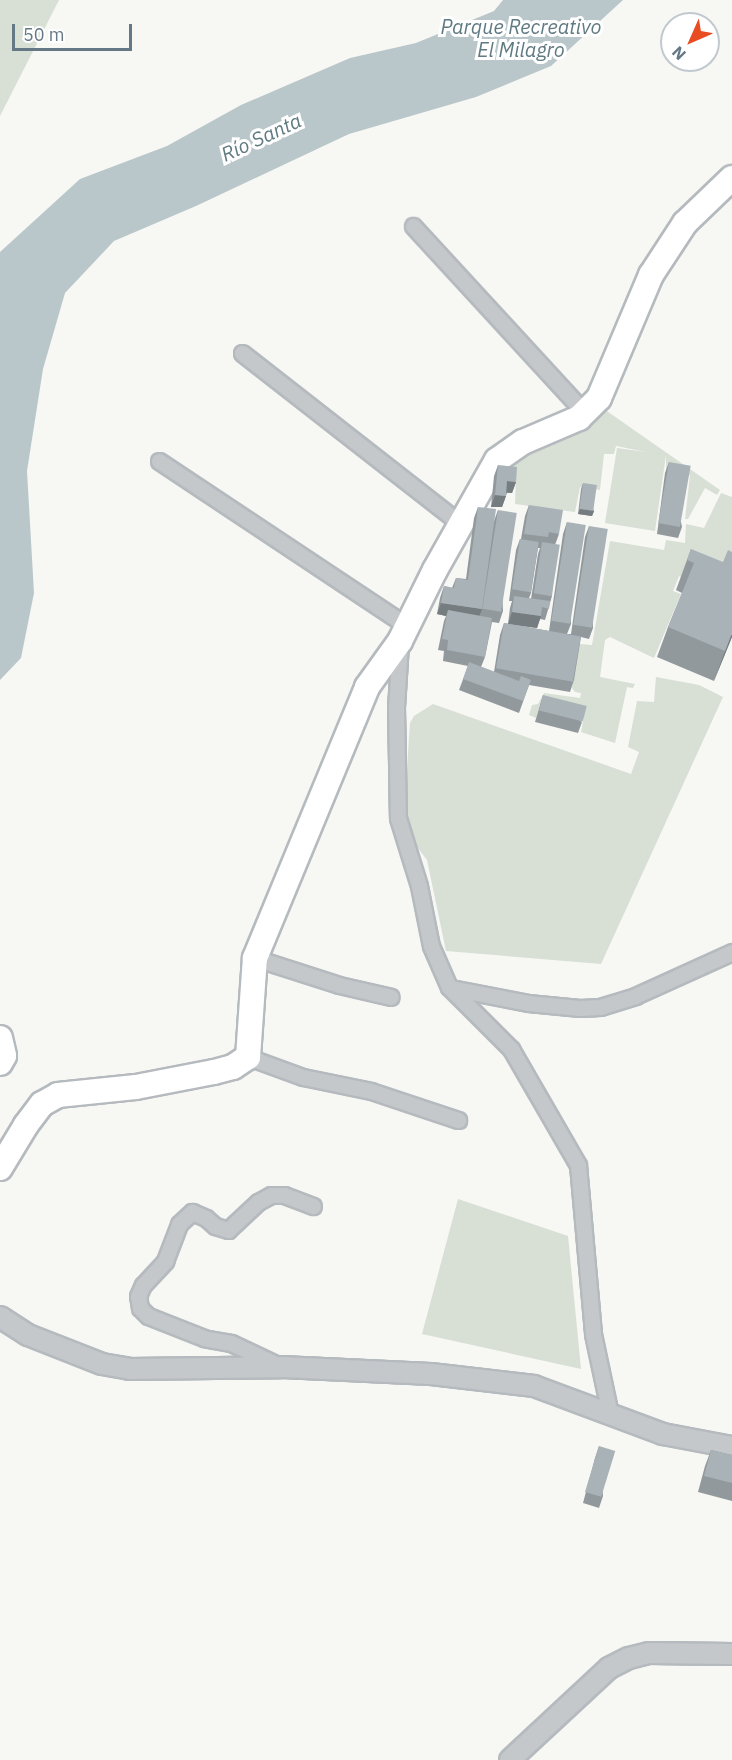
<!DOCTYPE html>
<html>
<head>
<meta charset="utf-8">
<style>
  body { margin:0 }
  #map { position:relative; width:732px; height:1760px; overflow:hidden; background:#f7f7f4; font-family:"IBM Plex Sans",sans-serif }
  div>[style] { position:absolute }
  .green>* { inset:0; background:#d8dfd5 }
  .water>* { inset:0; background:#bac7ca }
  .roads { filter:drop-shadow(2px 0 #b5babe) drop-shadow(-2px 0 #b5babe) drop-shadow(0 2px #b5babe) drop-shadow(0 -2px #b5babe) }
  .minor>* { height:15px; margin:-7.5px; padding:0 7.5px; transform-origin:7.5px; border-radius:7.5px; background:#c4c8cb }
  .tertiary>* { height:20px; margin:-10px; padding:0 10px; transform-origin:10px; border-radius:10px; background:#c4c8cb }
  .primary>* { height:24px; margin:-12px; padding:0 12px; transform-origin:12px; border-radius:12px; background:#fff }
  .wall>* { inset:0; background:#91999d }
  .shaded-wall>* { inset:0; background:#767d80 }
  .building>* { inset:0; background:#a9b2b7; transform-origin:0 0 }
  span { translate:-50% -50%; white-space:nowrap; text-align:center; line-height:1.15; -webkit-text-stroke:6px #fff; paint-order:stroke }
  .water-label { font-size:20px; color:#607a82; font-style:italic }
  .north { position:absolute; left:660px; top:12px; width:60px; height:60px; box-sizing:border-box; background:#fff; border:2px solid #c1c9cf; border-radius:50%; rotate:225deg; font-size:16px; font-weight:700; line-height:24px; text-align:center; color:#657886 }
  .north::after { content:''; display:block; margin:auto; width:21px; height:27px; background:#e94c21; clip-path:polygon(50% 0,100% 100%,50% 72%,0 100%) }
  .scale { position:absolute; left:12px; top:24px; width:120px; height:27px; box-sizing:border-box; border:3px solid #657886; border-top:0; padding-left:8px; font-size:18px; line-height:21px; white-space:nowrap; color:#657886; -webkit-text-stroke:4px #fff; paint-order:stroke }
</style>
</head>
<body>
<div id="map">
  <div class="green">
    <div style="clip-path:polygon(0 0,59px 0,0 116px)"></div>
    <div style="clip-path:polygon(601px 407px,720px 490px,717px 495px,705px 488px,688px 519px,685px 519px,690px 475px,666px 472px,666px 455px,655px 531px,605px 523px,617px 448px,646px 452px,616px 446px,614px 454px,604px 454px,600px 490px,580px 487px,575px 512px,515px 504px,516px 477px,496px 474px,507px 460px)"></div>
    <div style="clip-path:polygon(721px 493px,732px 497px,732px 584px,712px 590px,679px 576px,673px 591px,681px 594px,654px 658px,610px 637px,605px 640px,600px 677px,635px 684px,633px 688px,627px 687px,615px 743px,581px 732px,584px 717px,540px 705px,536px 718px,529px 715px,532px 705px,538px 704px,544px 693px,580px 698px,581px 693px,575px 692px,572px 688px,579px 644px,592px 645px,610px 541px,664px 550px,666px 540px,685px 543px,686px 524px,704px 528px)"></div>
    <div style="clip-path:polygon(656px 677px,699px 685px,723px 697px,601px 964px,446px 951px,427px 860px,418px 848px,404px 812px,410px 723px,414px 716px,433px 704px,631px 774px,639px 752px,628px 747px,637px 701px,654px 702px)"></div>
    <div style="clip-path:polygon(458px 1199px,568px 1236px,581px 1369px,422px 1334px)"></div>
  </div>
  <div class="water">
    <div style="clip-path:polygon(503px 0,623px 0,551px 66px,476px 97px,349px 134px,196px 206px,114px 241px,65px 293px,43px 369px,27px 471px,34px 593px,21px 658px,0 680px,0 252px,80px 179px,167px 146px,241px 105px,350px 58px,416px 43px,494px 11px)"></div>
  </div>
  <div class="roads">
    <div class="minor">
      <div style="left:413px;top:226px;width:253px;rotate:47.4deg"></div>
      <div style="left:242px;top:353px;width:278px;rotate:38deg"></div>
      <div style="left:159px;top:461px;width:298px;rotate:33.6deg"></div>
      <div style="left:400px;top:644px;width:63px;rotate:93.6deg"></div>
      <div style="left:396px;top:707px;width:111px;rotate:89deg"></div>
      <div style="left:398px;top:818px;width:71px;rotate:72.8deg"></div>
      <div style="left:419px;top:886px;width:61px;rotate:78.7deg"></div>
      <div style="left:431px;top:946px;width:45px;rotate:66.3deg"></div>
      <div style="left:449px;top:987px;width:88px;rotate:45deg"></div>
      <div style="left:511px;top:1049px;width:134px;rotate:60deg"></div>
      <div style="left:578px;top:1165px;width:170px;rotate:84.9deg"></div>
      <div style="left:593px;top:1334px;width:82px;rotate:78deg"></div>
      <div style="left:255px;top:958px;width:88px;rotate:17.8deg"></div>
      <div style="left:339px;top:985px;width:53px;rotate:13deg"></div>
      <div style="left:451px;top:988px;width:78px;rotate:11deg"></div>
      <div style="left:528px;top:1003px;width:52px;rotate:5.5deg"></div>
      <div style="left:580px;top:1008px;width:20px;rotate:-3deg"></div>
      <div style="left:600px;top:1007px;width:37px;rotate:-17deg"></div>
      <div style="left:635px;top:996px;width:107px;rotate:-24.4deg"></div>
      <div style="left:248px;top:1057px;width:59px;rotate:20deg"></div>
      <div style="left:303px;top:1077px;width:69px;rotate:11.6deg"></div>
      <div style="left:371px;top:1091px;width:92px;rotate:18.4deg"></div>
      <div style="left:282px;top:1367px;width:56px;rotate:-154.8deg"></div>
      <div style="left:231px;top:1343px;width:27px;rotate:-170deg"></div>
      <div style="left:204px;top:1338px;width:60px;rotate:-158.6deg"></div>
      <div style="left:148px;top:1316px;width:11px;rotate:-135deg"></div>
      <div style="left:140px;top:1308px;width:12px;rotate:-99deg"></div>
      <div style="left:138px;top:1296px;width:12px;rotate:-66deg"></div>
      <div style="left:143px;top:1285px;width:33px;rotate:-47deg"></div>
      <div style="left:165px;top:1261px;width:40px;rotate:-69deg"></div>
      <div style="left:179px;top:1224px;width:18px;rotate:-43deg"></div>
      <div style="left:192px;top:1212px;width:15px;rotate:23deg"></div>
      <div style="left:206px;top:1218px;width:12px;rotate:42deg"></div>
      <div style="left:215px;top:1226px;width:14px;rotate:17deg"></div>
      <div style="left:228px;top:1230px;width:41px;rotate:-43deg"></div>
      <div style="left:258px;top:1202px;width:15px;rotate:-28deg"></div>
      <div style="left:271px;top:1195px;width:13px"></div>
      <div style="left:284px;top:1195px;width:31px;rotate:21deg"></div>
    </div>
    <div class="tertiary">
      <div style="left:0;top:1317px;width:33px;rotate:33deg"></div>
      <div style="left:28px;top:1335px;width:79px;rotate:21.4deg"></div>
      <div style="left:102px;top:1364px;width:27px;rotate:10deg"></div>
      <div style="left:129px;top:1369px;width:153px;rotate:-0.7deg"></div>
      <div style="left:282px;top:1367px;width:149px;rotate:2.7deg"></div>
      <div style="left:431px;top:1374px;width:104px;rotate:6.6deg"></div>
      <div style="left:534px;top:1386px;width:138px;rotate:20.4deg"></div>
      <div style="left:663px;top:1434px;width:70px;rotate:10.7deg"></div>
      <div style="left:510px;top:1760px;width:135px;rotate:-42.9deg"></div>
      <div style="left:609px;top:1668px;width:22px;rotate:-27deg"></div>
      <div style="left:629px;top:1658px;width:21px;rotate:-14deg"></div>
      <div style="left:649px;top:1653px;width:83px;rotate:0.7deg"></div>
    </div>
    <div class="primary">
      <div style="left:0;top:1038px;width:18px;rotate:77deg"></div>
      <div style="left:4px;top:1056px;width:8px;rotate:120deg"></div>
      <div style="left:0;top:1168px;width:50px;rotate:-58.8deg"></div>
      <div style="left:26px;top:1125px;width:26px;rotate:-53deg"></div>
      <div style="left:42px;top:1104px;width:18px;rotate:-29deg"></div>
      <div style="left:58px;top:1095px;width:78px;rotate:-5.9deg"></div>
      <div style="left:136px;top:1087px;width:79px;rotate:-10.9deg"></div>
      <div style="left:214px;top:1072px;width:20px;rotate:-15deg"></div>
      <div style="left:233px;top:1067px;width:18px;rotate:-34deg"></div>
      <div style="left:248px;top:1057px;width:99px;rotate:-86deg"></div>
      <div style="left:255px;top:958px;width:293px;rotate:-67.5deg"></div>
      <div style="left:367px;top:687px;width:57px;rotate:-54.3deg"></div>
      <div style="left:400px;top:641px;width:79px;rotate:-63.8deg"></div>
      <div style="left:435px;top:570px;width:126px;rotate:-60.6deg"></div>
      <div style="left:497px;top:460px;width:32px;rotate:-35deg"></div>
      <div style="left:523px;top:442px;width:61px;rotate:-23.2deg"></div>
      <div style="left:579px;top:418px;width:28px;rotate:-45deg"></div>
      <div style="left:599px;top:398px;width:134px;rotate:-67.1deg"></div>
      <div style="left:651px;top:275px;width:62px;rotate:-56.8deg"></div>
      <div style="left:685px;top:223px;width:65px;rotate:-43.8deg"></div>
    </div>
  </div>
  <div class="wall">
    <div style="clip-path:polygon(669px 462px,682px 527px,678px 538px,657px 534px,665px 473px)"></div>
    <div style="clip-path:polygon(498px 465px,516px 482px,512px 493px,507px 493px,502px 507px,491px 507px,494px 476px)"></div>
    <div style="clip-path:polygon(583px 483px,594px 511px,592px 516px,578px 514px,581px 489px)"></div>
    <div style="clip-path:polygon(evenodd,529px 505px,559px 534px,555px 545px,552px 596px,545px 620px,540px 619px,537px 628px,508px 624px,510px 608px,512px 601px,509px 601px,516px 550px,520px 539px,521px 539px,525px 516px,529px 505px,538px 548px,540px 548px,538px 554px,531px 599px,529px 598px,531px 593px,538px 548px)"></div>
    <div style="clip-path:polygon(478px 507px,494px 521px,498px 510px,503px 611px,499px 623px,492px 622px,485px 657px,481px 667px,494px 672px,500px 635px,504px 623px,549px 631px,563px 534px,567px 522px,571px 624px,567px 634px,571px 634px,585px 537px,589px 526px,593px 628px,589px 639px,581px 637px,574px 680px,570px 692px,529px 685px,519px 713px,459px 690px,468px 666px,443px 661px,444px 651px,438px 650px,444px 621px,446px 616px,437px 614px,440px 598px,444px 586px,452px 588px,456px 578px,466px 579px,474px 518px)"></div>
    <div style="clip-path:polygon(691px 549px,732px 637px,714px 681px,657px 657px,668px 627px,682px 593px,676px 590px)"></div>
    <div style="clip-path:polygon(543px 695px,582px 722px,578px 733px,535px 722px)"></div>
    <div style="clip-path:polygon(599px 1446px,603px 1496px,599px 1508px,583px 1503px,595px 1458px)"></div>
    <div style="clip-path:polygon(711px 1450px,732px 1455px,732px 1501px,698px 1492px,705px 1466px)"></div>
  </div>
  <div class="shaded-wall">
    <div style="clip-path:polygon(507px 481px,516px 482px,512px 493px,503px 492px)"></div>
    <div style="clip-path:polygon(495px 495px,506px 496px,502px 507px,491px 507px)"></div>
    <div style="clip-path:polygon(580px 509px,594px 511px,592px 516px,578px 514px)"></div>
    <div style="clip-path:polygon(441px 603px,482px 609px,478px 620px,448px 610px,446px 616px,437px 614px)"></div>
    <div style="clip-path:polygon(512px 612px,541px 616px,537px 628px,508px 624px)"></div>
    <div style="clip-path:polygon(732px 633px,732px 637px,714px 681px,725px 651px)"></div>
  </div>
  <div class="building">
    <div style="left:669px;top:462px;width:22px;height:62px;rotate:10deg"></div>
    <div style="clip-path:polygon(498px 465px,517px 467px,516px 482px,507px 481px,506px 496px,495px 495px)"></div>
    <div style="left:583px;top:483px;width:14px;height:26px;rotate:8deg"></div>
    <div style="clip-path:polygon(529px 505px,563px 510px,559px 534px,549px 532px,548px 537px,524px 534px)"></div>
    <div style="clip-path:polygon(478px 507px,496px 509px,482px 609px,441px 603px,444px 586px,454px 588px,456px 578px,468px 580px)"></div>
    <div style="left:498px;top:510px;width:19px;height:100px;rotate:9deg"></div>
    <div style="left:567px;top:522px;width:19px;height:100px;rotate:9deg"></div>
    <div style="left:589px;top:526px;width:19px;height:100px;rotate:9deg"></div>
    <div style="left:520px;top:539px;width:19px;height:51px;rotate:9deg"></div>
    <div style="left:542px;top:542px;width:18px;height:52px;rotate:9deg"></div>
    <div style="clip-path:polygon(691px 549px,723px 562px,728px 550px,732px 552px,732px 633px,725px 651px,668px 627px,694px 563px,687px 560px)"></div>
    <div style="clip-path:polygon(514px 596px,550px 601px,549px 609px,542px 607px,541px 616px,512px 612px)"></div>
    <div style="clip-path:polygon(448px 610px,492px 618px,485px 657px,447px 650px,448px 640px,442px 639px)"></div>
    <div style="left:504px;top:623px;width:78px;height:46px;rotate:10deg"></div>
    <div style="clip-path:polygon(469px 662px,519px 681px,521px 676px,531px 680px,523px 701px,463px 679px)"></div>
    <div style="left:543px;top:695px;width:45px;height:16px;rotate:14deg"></div>
    <div style="left:599px;top:1446px;width:17px;height:48px;rotate:17deg"></div>
    <div style="clip-path:polygon(711px 1450px,732px 1455px,732px 1483px,704px 1476px)"></div>
  </div>
  <div class="water-label">
    <span style="left:521px;top:38px">Parque Recreativo<br>El Milagro</span>
    <span style="left:261px;top:137px;rotate:-25deg">Río Santa</span>
  </div>
  <div class="north">N</div>
  <div class="scale">50 m</div>
</div>
</body>
</html>
